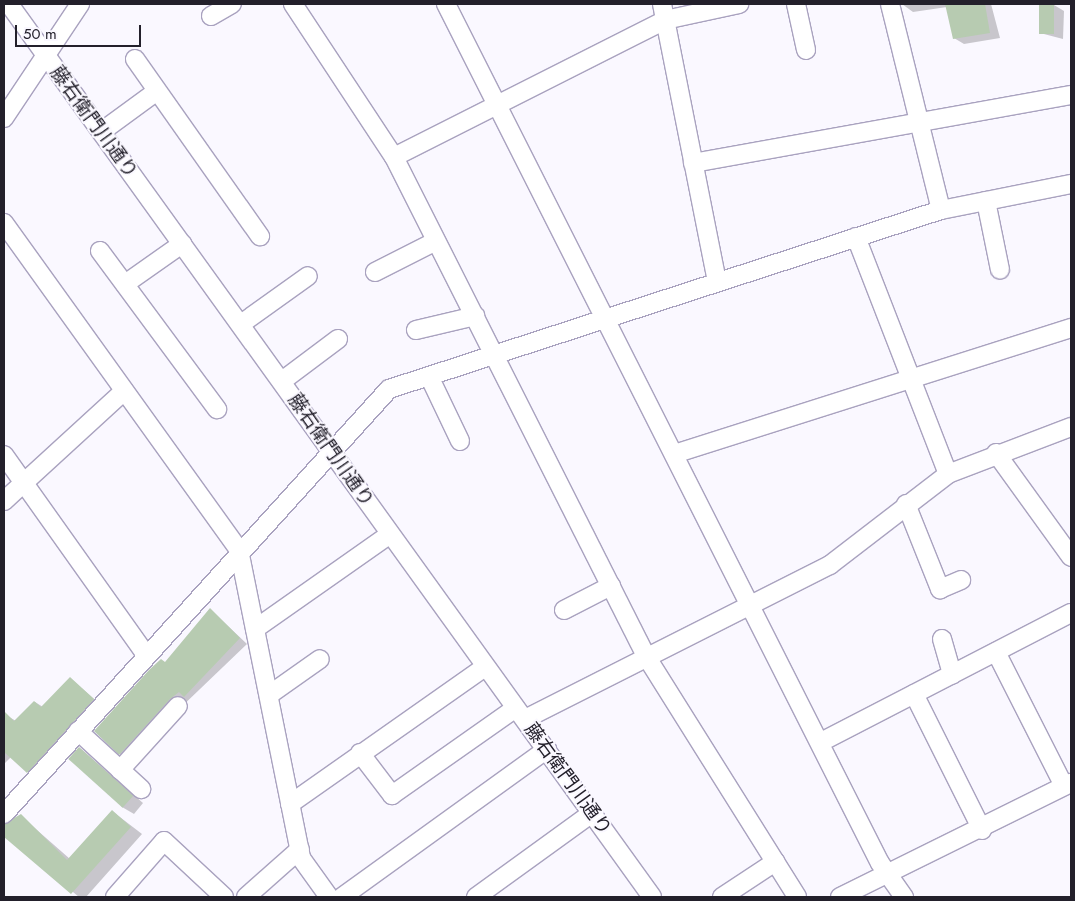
<!DOCTYPE html>
<html>
<head>
<meta charset="utf-8">
<style>
  body { margin:0 }
  #map { position:relative; width:1075px; height:901px; overflow:hidden; background:#faf8ff; font-family:Jost,"Noto Sans JP",sans-serif }
  div>[style] { position:absolute }
  .shadow>* { inset:0; background:#0003 }
  .building>* { inset:0; background:#b7cbb1; transform-origin:0 0 }
  .roads { filter:drop-shadow(1px 0 #a9a2bf) drop-shadow(-1px 0 #a9a2bf) drop-shadow(0 1px #a9a2bf) drop-shadow(0 -1px #a9a2bf) }
  .minor>* { height:18px; margin:-9px; padding:0 9px; transform-origin:9px; border-radius:9px; background:#fff }
  span { translate:-50% -50%; white-space:nowrap; text-align:center; line-height:1.15; -webkit-text-stroke:4px #faf8ff; paint-order:stroke }
  .street-label { font-size:19px; color:#23202b }
  .frame { position:absolute; inset:0; border:5px solid #23202b; pointer-events:none }
  .scale { position:absolute; left:15px; top:25px; width:126px; height:22px; box-sizing:border-box; border:2px solid #23202b; border-top:0; padding-left:6px; font-size:15px; line-height:18px; white-space:nowrap; color:#23202b; -webkit-text-stroke:4px #faf8ff; paint-order:stroke }
</style>
</head>
<body>
<div id="map">
  <div class="shadow">
    <div style="clip-path:polygon(902px 4px,991px 4px,1000px 38px,964px 44px,954px 38px,947px 7px,913px 12px)"></div>
    <div style="clip-path:polygon(1054px 5px,1064px 11px,1063px 39px,1040px 33px)"></div>
    <div style="clip-path:polygon(210px 609px,247px 644px,128px 758px,120px 754px,95px 731px,166px 663px)"></div>
    <div style="clip-path:polygon(70px 678px,101px 705px,36px 777px,11px 757px,4px 764px,4px 714px,16px 721px,35px 702px,43px 707px)"></div>
    <div style="clip-path:polygon(80px 748px,143px 803px,134px 814px,122px 807px)"></div>
    <div style="clip-path:polygon(4px 798px,14px 807px,5px 818px,7px 825px,21px 816px,70px 859px,112px 811px,142px 834px,86px 897px,79px 897px,4px 835px)"></div>
  </div>
  <div class="building">
    <div style="clip-path:polygon(945px 4px,985px 4px,990px 33px,953px 39px)"></div>
    <div style="left:1039px;top:4px;width:15px;height:30px"></div>
    <div style="clip-path:polygon(210px 608px,240px 638px,184px 697px,179px 692px,170px 699px,119px 755px,94px 731px,149px 670px,161px 659px,165px 662px)"></div>
    <div style="clip-path:polygon(70px 677px,94px 699px,27px 773px,4px 752px,4px 711px,14px 721px,34px 701px,41px 707px)"></div>
    <div style="left:79px;top:747px;width:73px;height:16px;rotate:42deg"></div>
    <div style="clip-path:polygon(112px 810px,131px 827px,71px 894px,4px 837px,4px 824px,21px 814px,67px 860px)"></div>
  </div>
  <div class="roads">
    <div class="minor">
      <div style="left:9px;top:4px;width:1100px;rotate:54.24deg"></div>
      <div style="left:293px;top:4px;width:183px;rotate:56.6deg"></div>
      <div style="left:394px;top:157px;width:559px;rotate:63.21deg"></div>
      <div style="left:646px;top:656px;width:284px;rotate:57.9deg"></div>
      <div style="left:446px;top:4px;width:962px;rotate:63.2deg"></div>
      <div style="left:880px;top:863px;width:42px;rotate:54.8deg"></div>
      <div style="left:662px;top:4px;width:283px;rotate:78.8deg"></div>
      <div style="left:796px;top:4px;width:47px;rotate:77.7deg"></div>
      <div style="left:890px;top:4px;width:212px;rotate:76.1deg"></div>
      <div style="left:211px;top:16px;width:24px;rotate:-30deg"></div>
      <div style="left:135px;top:59px;width:217px;rotate:54.8deg"></div>
      <div style="left:4px;top:118px;width:137px;rotate:-56.3deg"></div>
      <div style="left:101px;top:132px;width:69px;rotate:-36.2deg"></div>
      <div style="left:394px;top:157px;width:304px;rotate:-26.8deg"></div>
      <div style="left:665px;top:20px;width:76px;rotate:-12.2deg"></div>
      <div style="left:693px;top:163px;width:384px;rotate:-10.2deg"></div>
      <div style="left:986px;top:201px;width:70px;rotate:78.5deg"></div>
      <div style="left:4px;top:223px;width:403px;rotate:54.3deg"></div>
      <div style="left:239px;top:550px;width:314px;rotate:78.6deg"></div>
      <div style="left:301px;top:858px;width:48px;rotate:54.3deg"></div>
      <div style="left:856px;top:237px;width:254px;rotate:68.8deg"></div>
      <div style="left:100px;top:251px;width:197px;rotate:53.5deg"></div>
      <div style="left:375px;top:272px;width:68px;rotate:-26.9deg"></div>
      <div style="left:125px;top:284px;width:70px;rotate:-35.1deg"></div>
      <div style="left:241px;top:324px;width:82px;rotate:-35.6deg"></div>
      <div style="left:416px;top:330px;width:61px;rotate:-13.3deg"></div>
      <div style="left:429px;top:376px;width:72px;rotate:64.5deg"></div>
      <div style="left:282px;top:381px;width:70px;rotate:-36.9deg"></div>
      <div style="left:996px;top:453px;width:128px;rotate:54.2deg"></div>
      <div style="left:674px;top:454px;width:417px;rotate:-17.6deg"></div>
      <div style="left:4px;top:455px;width:245px;rotate:54.6deg"></div>
      <div style="left:4px;top:501px;width:163px;rotate:-42.5deg"></div>
      <div style="left:906px;top:504px;width:92px;rotate:68.2deg"></div>
      <div style="left:940px;top:589px;width:23px;rotate:-23deg"></div>
      <div style="left:564px;top:610px;width:53px;rotate:-27.1deg"></div>
      <div style="left:255px;top:629px;width:165px;rotate:-35.1deg"></div>
      <div style="left:942px;top:639px;width:37px;rotate:74deg"></div>
      <div style="left:996px;top:652px;width:150px;rotate:63.1deg"></div>
      <div style="left:914px;top:694px;width:152px;rotate:63.4deg"></div>
      <div style="left:269px;top:695px;width:62px;rotate:-35.2deg"></div>
      <div style="left:525px;top:719px;width:342px;rotate:-26.8deg"></div>
      <div style="left:830px;top:565px;width:149px;rotate:-37.6deg"></div>
      <div style="left:948px;top:474px;width:132px;rotate:-20.9deg"></div>
      <div style="left:78px;top:731px;width:86px;rotate:42.6deg"></div>
      <div style="left:821px;top:742px;width:281px;rotate:-27.3deg"></div>
      <div style="left:360px;top:753px;width:53px;rotate:52.7deg"></div>
      <div style="left:392px;top:795px;width:151px;rotate:-35.1deg"></div>
      <div style="left:120px;top:770px;width:86px;rotate:-47.8deg"></div>
      <div style="left:290px;top:804px;width:238px;rotate:-35.1deg"></div>
      <div style="left:4px;top:814px;width:573px;rotate:-47.83deg"></div>
      <div style="left:389px;top:389px;width:580px;rotate:-17.97deg"></div>
      <div style="left:941px;top:210px;width:133px;rotate:-11.3deg"></div>
      <div style="left:115px;top:897px;width:74px;rotate:-48.8deg"></div>
      <div style="left:164px;top:841px;width:82px;rotate:43deg"></div>
      <div style="left:246px;top:897px;width:72px;rotate:-41.6deg"></div>
      <div style="left:342px;top:897px;width:253px;rotate:-35.8deg"></div>
      <div style="left:476px;top:897px;width:143px;rotate:-35.9deg"></div>
      <div style="left:722px;top:897px;width:64px;rotate:-33.4deg"></div>
      <div style="left:840px;top:897px;width:258px;rotate:-26.3deg"></div>
    </div>
  </div>
  <div class="street-label">
    <span style="left:94px;top:122px;rotate:54deg">藤右衛門川通り</span>
    <span style="left:331px;top:450px;rotate:55deg">藤右衛門川通り</span>
    <span style="left:568px;top:779px;rotate:54deg">藤右衛門川通り</span>
  </div>
  <div class="frame"></div>
  <div class="scale">50 m</div>
</div>
</body>
</html>
